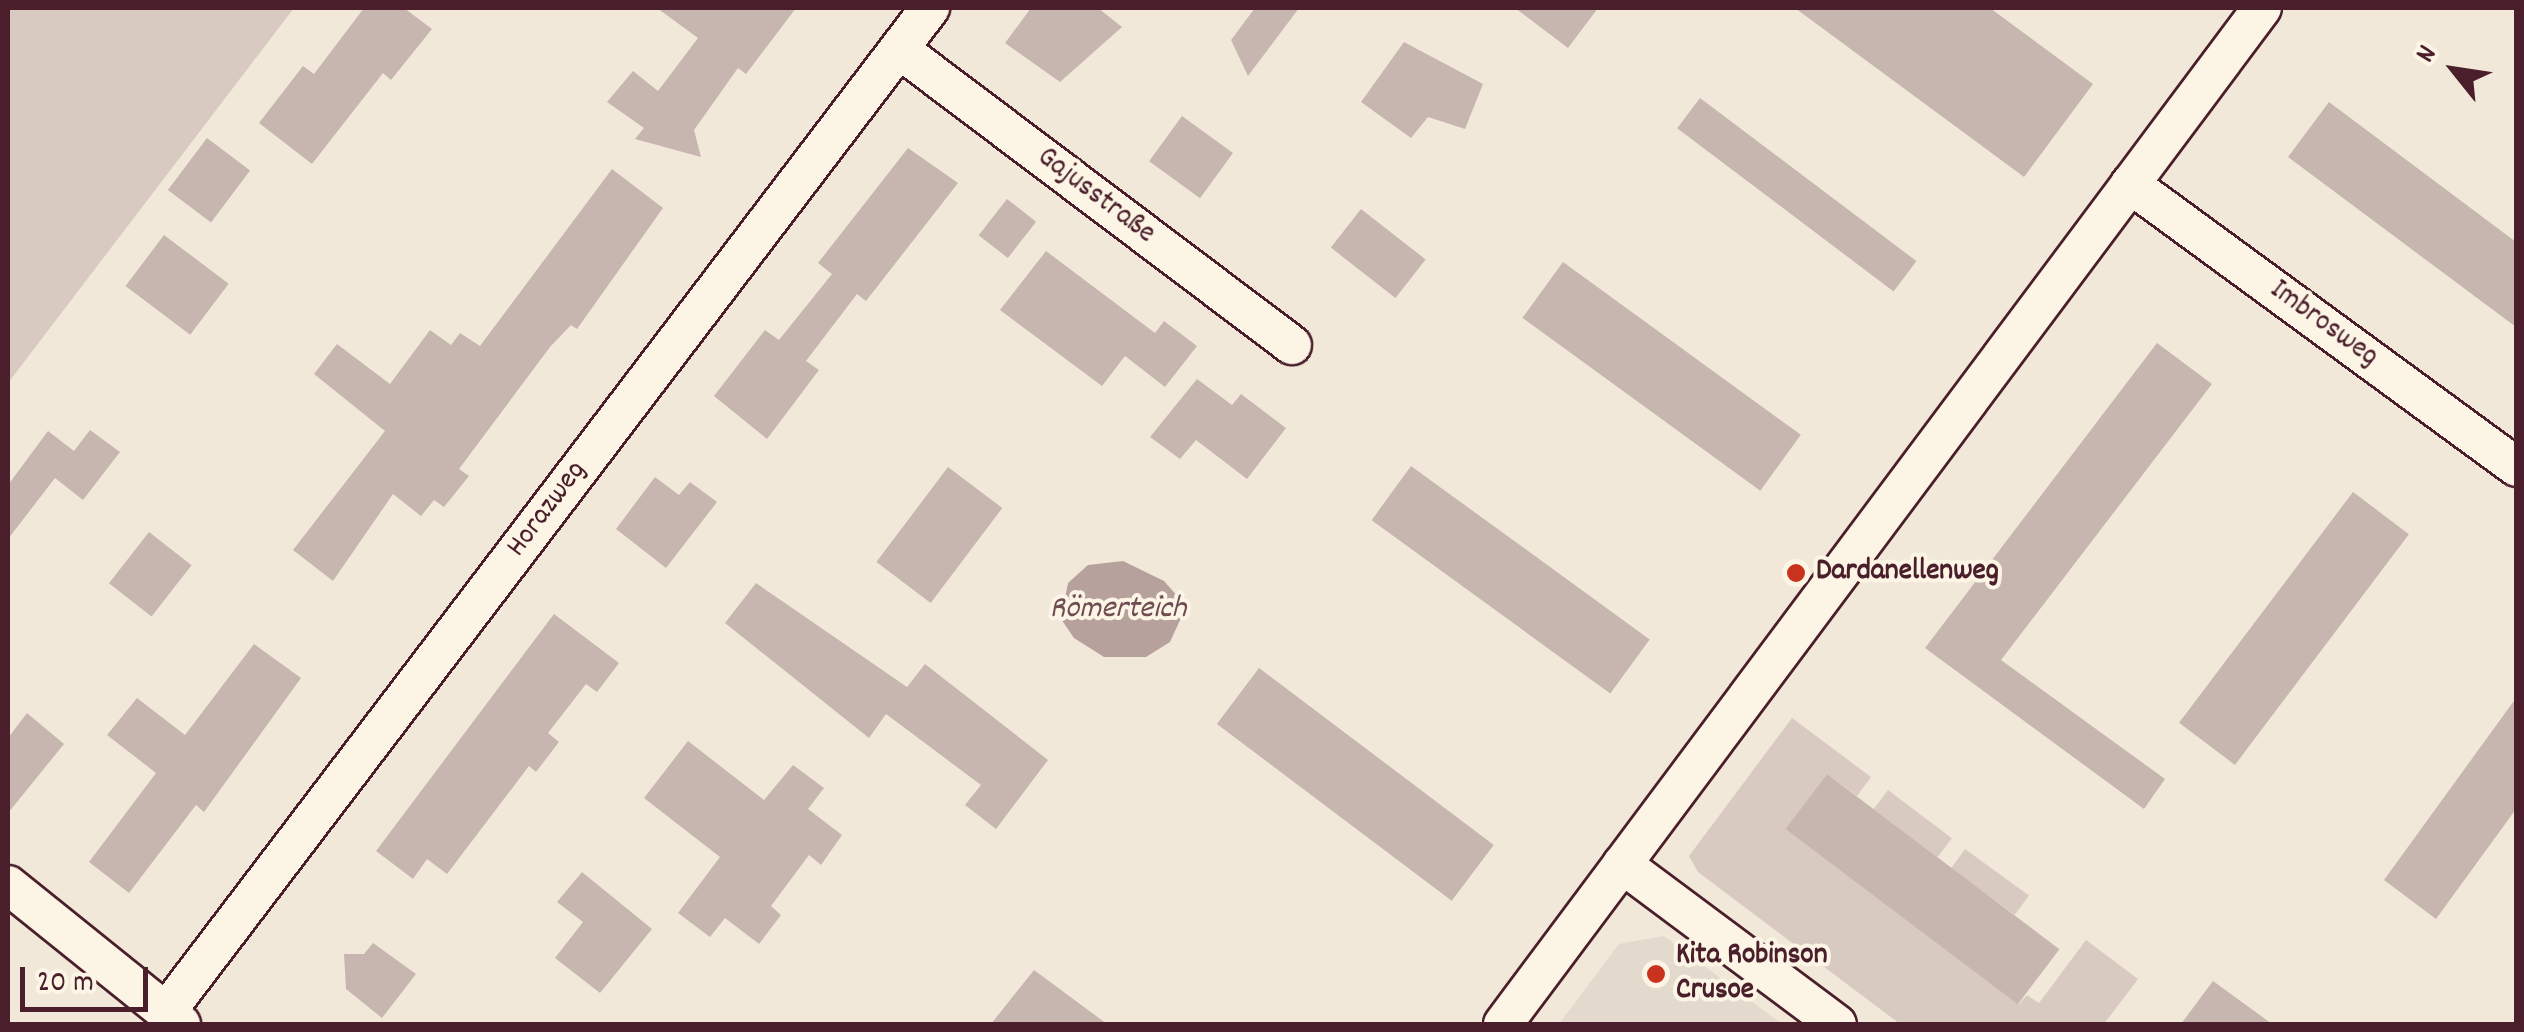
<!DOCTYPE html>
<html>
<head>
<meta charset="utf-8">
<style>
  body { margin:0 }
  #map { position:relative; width:2524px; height:1032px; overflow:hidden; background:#f1e8da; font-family:Dekko,sans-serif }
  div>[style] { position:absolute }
  .built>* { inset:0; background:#e4d9cd }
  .green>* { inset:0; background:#d8cac0; transform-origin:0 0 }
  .water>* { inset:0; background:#b6a19c }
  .building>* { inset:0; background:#c7b6af; transform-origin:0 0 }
  .roads { filter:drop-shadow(2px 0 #4a1f2b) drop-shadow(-2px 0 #4a1f2b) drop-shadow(0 2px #4a1f2b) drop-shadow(0 -2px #4a1f2b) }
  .street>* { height:38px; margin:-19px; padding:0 19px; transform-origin:19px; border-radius:19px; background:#fcf5e5 }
  .dots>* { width:28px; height:28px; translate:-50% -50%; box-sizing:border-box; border:5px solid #fcf5e5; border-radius:50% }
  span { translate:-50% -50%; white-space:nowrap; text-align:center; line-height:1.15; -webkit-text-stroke:8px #fcf5e5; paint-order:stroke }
  .street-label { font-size:30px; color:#4a1f2b }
  .poi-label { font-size:30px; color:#4a1f2b; font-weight:700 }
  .left { translate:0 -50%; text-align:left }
  .water-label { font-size:32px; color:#704c53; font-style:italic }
  .frame { position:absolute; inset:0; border:10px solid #4a1f2b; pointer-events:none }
  .north { position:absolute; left:2404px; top:20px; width:100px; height:100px; -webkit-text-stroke:8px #fcf5e5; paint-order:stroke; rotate:300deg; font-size:28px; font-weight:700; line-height:40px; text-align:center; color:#4a1f2b }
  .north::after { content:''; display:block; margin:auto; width:35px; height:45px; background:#4a1f2b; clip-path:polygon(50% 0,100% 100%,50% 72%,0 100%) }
  .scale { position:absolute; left:20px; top:967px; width:128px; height:45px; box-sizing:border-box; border:5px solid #4a1f2b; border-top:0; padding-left:12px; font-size:30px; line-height:35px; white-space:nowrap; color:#4a1f2b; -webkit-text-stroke:8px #fcf5e5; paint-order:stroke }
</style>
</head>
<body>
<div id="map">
  <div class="built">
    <div style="clip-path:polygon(1664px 936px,1755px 1004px,1782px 1024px,1559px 1024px,1619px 944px)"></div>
  </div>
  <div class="green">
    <div style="clip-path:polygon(8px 8px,294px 8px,8px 383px)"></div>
    <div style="clip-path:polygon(1792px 718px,1871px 777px,1857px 796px,1827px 774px,1786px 829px,2019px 1004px,2027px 995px,2039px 1003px,2086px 940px,2138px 979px,2104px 1024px,1900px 1024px,1698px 872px,1689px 856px)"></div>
    <div style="left:1888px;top:790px;width:80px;height:24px;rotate:37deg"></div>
    <div style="left:1965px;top:849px;width:79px;height:24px;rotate:36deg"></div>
  </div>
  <div class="water">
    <div style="clip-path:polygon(1123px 561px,1164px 581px,1179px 598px,1181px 618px,1170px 642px,1146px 657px,1104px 657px,1074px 638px,1061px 619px,1068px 583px,1088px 565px)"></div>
  </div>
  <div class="building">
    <div style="clip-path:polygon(364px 8px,404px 8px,432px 29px,391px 80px,383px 73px,312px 164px,259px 123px,303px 66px,314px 74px)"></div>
    <div style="clip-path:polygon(657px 8px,796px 8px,746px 74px,738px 68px,694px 130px,701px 157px,635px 139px,644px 128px,607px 102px,633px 71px,658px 91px,698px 38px)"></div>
    <div style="clip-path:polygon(1031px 8px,1098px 8px,1122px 27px,1060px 82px,1005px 43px)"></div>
    <div style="clip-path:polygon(1255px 8px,1299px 8px,1248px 76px,1231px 40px)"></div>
    <div style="clip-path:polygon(1515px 8px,1598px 8px,1568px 48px)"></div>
    <div style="clip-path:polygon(1795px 8px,1990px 8px,2093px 84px,2024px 177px)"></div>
    <div style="clip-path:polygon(1404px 42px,1483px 84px,1465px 129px,1428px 117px,1411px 138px,1361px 102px)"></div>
    <div style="left:1700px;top:98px;width:271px;height:38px;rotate:37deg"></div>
    <div style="clip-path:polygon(2329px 102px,2516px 242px,2516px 327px,2288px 157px)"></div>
    <div style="left:1182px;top:116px;width:63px;height:56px;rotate:36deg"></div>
    <div style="left:207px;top:138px;width:54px;height:65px;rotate:37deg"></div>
    <div style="clip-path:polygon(908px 148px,958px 183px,866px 301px,857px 294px,806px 361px,819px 370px,767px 439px,714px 396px,765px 330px,779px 340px,832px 274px,818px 263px)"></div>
    <div style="clip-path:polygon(612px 169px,663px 208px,577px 329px,571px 325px,550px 347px,459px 469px,469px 476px,444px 507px,434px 500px,421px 516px,393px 494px,333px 581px,293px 550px,385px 431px,314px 374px,337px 344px,390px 384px,430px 330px,451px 345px,460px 333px,480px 346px)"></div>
    <div style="left:1007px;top:199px;width:37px;height:46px;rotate:38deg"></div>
    <div style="left:1361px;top:209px;width:82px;height:49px;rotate:38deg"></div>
    <div style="left:164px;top:235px;width:81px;height:64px;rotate:37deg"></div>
    <div style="clip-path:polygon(1046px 251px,1155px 333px,1164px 321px,1197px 346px,1165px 387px,1125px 356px,1102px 386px,1000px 310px)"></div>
    <div style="left:1563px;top:262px;width:294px;height:69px;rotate:36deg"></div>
    <div style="clip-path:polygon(2157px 343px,2212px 384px,2001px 660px,2165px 779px,2144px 809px,1925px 648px)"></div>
    <div style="clip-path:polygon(1197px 379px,1232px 405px,1241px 394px,1286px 428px,1247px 479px,1196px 440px,1180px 459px,1150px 437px)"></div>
    <div style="clip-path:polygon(90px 430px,120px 452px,83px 500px,55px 478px,8px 539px,8px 485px,48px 431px,74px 451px)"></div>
    <div style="left:1411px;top:466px;width:295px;height:67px;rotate:36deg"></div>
    <div style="left:948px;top:467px;width:68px;height:119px;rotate:37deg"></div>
    <div style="clip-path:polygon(655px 477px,679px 495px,690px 482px,717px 502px,666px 568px,616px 529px)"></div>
    <div style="left:2353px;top:492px;width:70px;height:289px;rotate:37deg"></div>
    <div style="left:149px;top:532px;width:54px;height:65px;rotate:38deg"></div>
    <div style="clip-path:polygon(756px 583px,907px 687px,925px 664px,1048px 760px,996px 829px,965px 805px,981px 785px,886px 714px,869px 738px,725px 623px)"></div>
    <div style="clip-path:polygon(554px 614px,619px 663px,597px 692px,586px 684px,548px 733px,559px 742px,536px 772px,529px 766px,447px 874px,427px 859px,413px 879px,376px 851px)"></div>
    <div style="clip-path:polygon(254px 644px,301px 678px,204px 812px,196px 805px,129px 893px,89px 862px,156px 773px,107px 735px,137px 698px,185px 735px)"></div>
    <div style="left:1259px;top:668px;width:294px;height:70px;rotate:37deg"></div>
    <div style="clip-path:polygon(2516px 698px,2516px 809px,2436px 919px,2384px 880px)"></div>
    <div style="clip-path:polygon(27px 713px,64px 744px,8px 813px,8px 738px)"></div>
    <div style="clip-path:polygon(688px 741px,764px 800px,793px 765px,824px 788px,808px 809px,842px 835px,821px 865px,809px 855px,771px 906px,781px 915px,759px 944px,725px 918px,710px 937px,678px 913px,720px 857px,644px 798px)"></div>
    <div style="left:1827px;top:774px;width:291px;height:69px;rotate:37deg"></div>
    <div style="clip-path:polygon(582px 872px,652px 929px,600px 993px,555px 958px,583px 922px,557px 902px)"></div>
    <div style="clip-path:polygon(373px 943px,416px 974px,382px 1018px,346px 989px,344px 954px,364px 954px)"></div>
    <div style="clip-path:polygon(1034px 970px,1107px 1024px,991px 1024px)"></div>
    <div style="clip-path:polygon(2213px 981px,2272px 1024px,2181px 1024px)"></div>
  </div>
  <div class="roads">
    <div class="street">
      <div style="left:899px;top:49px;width:492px;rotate:37deg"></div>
      <div style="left:2130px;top:184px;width:479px;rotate:36.2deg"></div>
      <div style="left:1622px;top:864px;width:268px;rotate:36.7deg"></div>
      <div style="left:8px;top:885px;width:222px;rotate:38.8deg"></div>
      <div style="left:166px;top:1012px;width:1262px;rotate:-52.73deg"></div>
      <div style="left:1503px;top:1024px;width:1268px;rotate:-53.24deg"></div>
    </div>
  </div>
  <div class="dots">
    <div style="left:1796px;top:573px;background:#c8321e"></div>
    <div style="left:1656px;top:974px;background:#c8321e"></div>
  </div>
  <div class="street-label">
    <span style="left:1095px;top:197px;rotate:37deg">Gajusstraße</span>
    <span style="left:2323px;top:325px;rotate:36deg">Imbrosweg</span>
    <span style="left:548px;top:510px;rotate:-53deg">Horazweg</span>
  </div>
  <div class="poi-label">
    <span class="left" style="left:1816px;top:573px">Dardanellenweg</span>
    <span class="left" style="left:1676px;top:974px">Kita Robinson<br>Crusoe</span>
  </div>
  <div class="water-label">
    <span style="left:1118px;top:610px">Römerteich</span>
  </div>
  <div class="frame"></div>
  <div class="north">N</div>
  <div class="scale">20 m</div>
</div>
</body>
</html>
